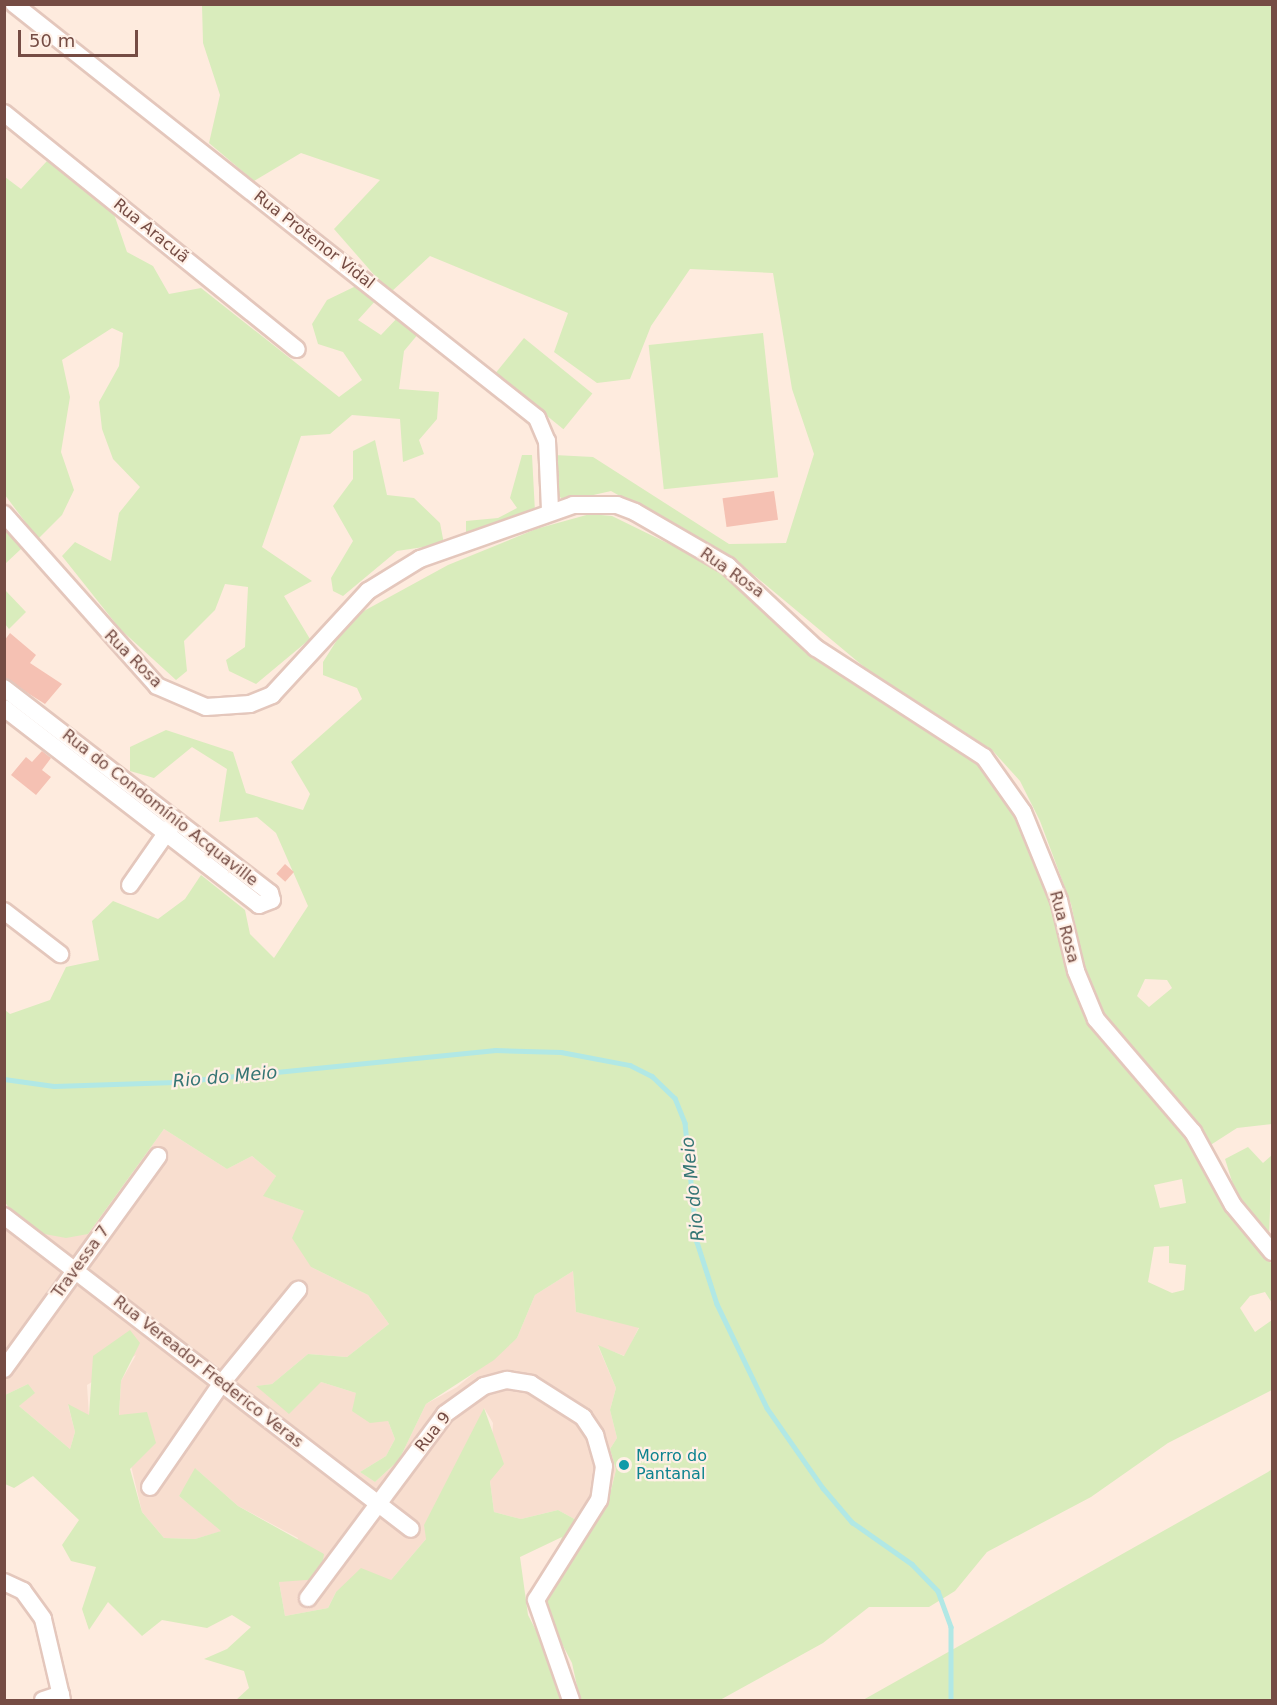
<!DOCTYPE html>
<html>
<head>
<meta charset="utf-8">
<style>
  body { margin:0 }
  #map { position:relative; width:1277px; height:1705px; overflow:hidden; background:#feebde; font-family:"DejaVu Sans",sans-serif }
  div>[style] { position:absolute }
  .residential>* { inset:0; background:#f8decf }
  .green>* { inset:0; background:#d9ecbc; transform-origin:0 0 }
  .stream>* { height:4.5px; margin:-2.25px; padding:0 2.25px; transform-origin:2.25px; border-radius:2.25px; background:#b1e8e5 }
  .building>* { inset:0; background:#f5c1b3; transform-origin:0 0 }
  .roads { filter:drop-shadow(2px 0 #e4c7bc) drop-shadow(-2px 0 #e4c7bc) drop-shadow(0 2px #e4c7bc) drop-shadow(0 -2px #e4c7bc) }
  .minor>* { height:16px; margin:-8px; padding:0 8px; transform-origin:8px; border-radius:8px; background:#fff }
  .dots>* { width:16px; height:16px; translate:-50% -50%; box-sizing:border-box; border:3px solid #fff0e6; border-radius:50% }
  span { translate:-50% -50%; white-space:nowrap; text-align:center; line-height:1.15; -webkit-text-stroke:4.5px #fff0e6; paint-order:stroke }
  .street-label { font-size:16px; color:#754c44 }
  .culture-label { font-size:16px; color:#0d838f }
  .left { translate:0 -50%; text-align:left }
  .water-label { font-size:18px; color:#357574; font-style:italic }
  .frame { position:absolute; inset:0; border:6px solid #754c44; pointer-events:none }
  .scale { position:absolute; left:18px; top:30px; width:120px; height:27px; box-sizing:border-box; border:3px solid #754c44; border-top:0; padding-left:8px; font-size:18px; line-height:21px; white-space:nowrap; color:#754c44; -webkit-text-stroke:4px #fff0e6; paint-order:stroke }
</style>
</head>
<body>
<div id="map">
  <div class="residential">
    <div style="clip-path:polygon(164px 1129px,227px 1169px,252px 1156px,276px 1176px,264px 1196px,304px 1211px,311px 1267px,368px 1295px,389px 1324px,347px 1357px,308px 1354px,272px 1384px,257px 1386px,321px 1382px,356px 1393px,388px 1421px,395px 1439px,386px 1456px,360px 1472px,375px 1482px,399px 1460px,426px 1404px,457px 1387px,517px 1338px,535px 1295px,573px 1271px,576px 1312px,639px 1327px,625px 1356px,598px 1346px,616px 1388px,610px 1410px,617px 1438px,610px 1449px,616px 1470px,608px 1502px,578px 1521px,558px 1510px,521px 1519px,494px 1512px,490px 1481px,493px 1423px,484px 1408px,426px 1539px,391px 1580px,336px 1592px,328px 1608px,285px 1616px,279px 1582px,298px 1538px,238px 1506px,196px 1469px,179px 1496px,222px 1531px,195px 1539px,164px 1538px,142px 1512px,119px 1415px,121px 1381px,136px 1355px,87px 1385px,89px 1416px,68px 1405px,75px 1432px,70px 1449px,19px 1406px,28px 1384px,5px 1395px,4px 1202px,23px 1230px,88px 1234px)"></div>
  </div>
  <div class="green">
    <div style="clip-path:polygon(evenodd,202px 5px,1272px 5px,1272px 1124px,1237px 1128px,1209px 1146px,1226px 1210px,1272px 1264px,1272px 1303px,1265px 1292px,1250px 1296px,1240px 1308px,1255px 1332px,1272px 1320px,1272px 1390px,1168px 1443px,1091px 1497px,987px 1552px,955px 1591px,929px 1607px,869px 1607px,823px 1643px,720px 1700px,580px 1700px,572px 1663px,537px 1596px,562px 1537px,520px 1557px,528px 1615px,565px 1686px,559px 1700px,236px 1700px,249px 1688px,244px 1671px,204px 1659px,227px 1649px,251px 1627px,232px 1615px,207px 1628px,162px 1620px,142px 1636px,108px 1602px,89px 1630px,82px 1609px,96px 1567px,71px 1561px,62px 1545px,79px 1520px,33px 1476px,14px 1488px,5px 1484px,5px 1395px,28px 1384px,35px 1393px,19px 1406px,70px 1449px,75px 1432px,68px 1404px,89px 1415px,93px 1356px,130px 1330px,140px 1343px,121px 1381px,119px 1415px,147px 1412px,156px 1443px,130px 1469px,142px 1512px,164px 1538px,195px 1539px,221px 1531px,179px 1496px,195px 1468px,238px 1506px,324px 1554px,320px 1579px,279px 1582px,285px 1616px,328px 1608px,336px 1592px,361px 1568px,391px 1580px,426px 1539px,424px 1525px,484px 1408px,504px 1464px,490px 1481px,494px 1512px,521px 1519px,558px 1510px,578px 1521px,608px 1502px,616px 1470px,610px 1449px,617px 1438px,610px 1410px,616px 1388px,598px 1345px,624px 1356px,639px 1328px,576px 1312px,573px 1271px,535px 1295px,517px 1338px,494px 1360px,426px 1404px,399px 1460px,375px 1482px,360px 1472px,386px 1456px,395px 1439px,388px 1421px,370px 1423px,352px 1411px,356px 1393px,321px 1382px,289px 1414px,256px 1386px,272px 1384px,308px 1354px,347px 1357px,389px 1324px,368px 1295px,311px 1267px,292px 1238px,304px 1211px,263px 1196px,276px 1176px,252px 1156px,227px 1169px,164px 1129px,88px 1234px,66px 1238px,23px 1230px,5px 1202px,5px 1010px,10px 1014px,50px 1000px,66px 967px,99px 960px,92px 921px,113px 901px,158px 919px,185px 899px,201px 875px,245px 910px,250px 934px,274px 958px,308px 906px,276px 833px,257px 817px,219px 822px,227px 769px,192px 747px,154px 778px,130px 771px,130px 747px,166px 730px,233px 752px,246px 793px,303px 810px,310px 794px,291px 762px,362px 699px,357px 688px,323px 675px,323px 662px,351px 618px,448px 565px,536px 529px,590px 514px,612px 516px,712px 565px,752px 594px,811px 656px,969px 754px,986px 770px,1018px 814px,1054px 895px,1080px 1007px,1090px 994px,1071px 904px,1040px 821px,1020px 781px,992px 750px,869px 671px,749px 571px,702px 542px,611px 491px,567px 501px,556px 495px,554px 455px,593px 457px,729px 544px,786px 543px,814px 454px,792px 389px,773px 273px,690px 269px,651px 326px,630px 379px,597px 383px,554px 352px,568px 313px,430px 256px,390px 293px,334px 229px,380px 180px,301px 153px,254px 181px,209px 143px,220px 95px,203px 43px,202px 5px,1145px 979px,1167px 980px,1172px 988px,1149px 1007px,1137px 996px,1145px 979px,202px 5px,1182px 1179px,1186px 1203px,1160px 1208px,1154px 1185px,1182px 1179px,202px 5px,1169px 1246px,1169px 1263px,1186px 1265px,1184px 1290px,1172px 1293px,1148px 1282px,1154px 1247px,1169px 1246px)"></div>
    <div style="clip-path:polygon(47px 161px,114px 214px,127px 252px,153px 266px,169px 294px,201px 288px,339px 397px,362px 380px,343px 352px,318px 344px,312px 324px,327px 300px,356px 286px,377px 299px,358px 320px,381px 335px,400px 315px,419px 333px,404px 351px,399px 389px,439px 392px,437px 419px,419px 440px,424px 454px,403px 462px,400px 419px,352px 415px,330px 434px,301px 436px,262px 547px,312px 581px,284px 596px,310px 639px,256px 684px,229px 671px,226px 660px,245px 647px,248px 587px,225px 584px,215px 610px,184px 641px,187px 671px,176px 680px,120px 629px,62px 556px,75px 542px,111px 561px,119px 513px,140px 487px,113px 459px,102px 429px,99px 402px,119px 366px,123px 333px,112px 328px,62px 360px,70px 397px,61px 452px,74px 490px,62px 515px,38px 539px,5px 495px,5px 177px,21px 189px)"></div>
    <div style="left:763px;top:333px;width:145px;height:115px;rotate:84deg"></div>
    <div style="left:524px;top:338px;width:88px;height:46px;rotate:39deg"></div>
    <div style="clip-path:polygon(375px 440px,387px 495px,414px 498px,440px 523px,444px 544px,397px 551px,343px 596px,333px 591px,331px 578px,353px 541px,333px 506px,353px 479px,353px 451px)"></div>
    <div style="clip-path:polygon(522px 455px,532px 455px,535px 512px,466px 537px,466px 521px,498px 518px,517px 508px,510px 498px)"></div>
    <div style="clip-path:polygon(5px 529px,22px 548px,5px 564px)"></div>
    <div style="clip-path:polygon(5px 590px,26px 612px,9px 629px,5px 624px)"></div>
    <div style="clip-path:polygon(1248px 1147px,1263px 1163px,1272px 1155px,1269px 1237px,1241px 1210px,1225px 1159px)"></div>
    <div style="clip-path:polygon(1272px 1469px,1272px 1700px,863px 1700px,1268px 1472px)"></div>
  </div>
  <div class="stream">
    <div style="left:4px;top:1079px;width:50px;rotate:8deg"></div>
    <div style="left:54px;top:1086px;width:121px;rotate:-1.9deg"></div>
    <div style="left:175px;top:1082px;width:322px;rotate:-5.7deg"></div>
    <div style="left:495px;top:1050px;width:66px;rotate:1.7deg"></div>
    <div style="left:561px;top:1052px;width:70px;rotate:10.7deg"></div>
    <div style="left:630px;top:1065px;width:25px;rotate:27deg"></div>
    <div style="left:652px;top:1076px;width:32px;rotate:44deg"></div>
    <div style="left:675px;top:1098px;width:27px;rotate:68deg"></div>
    <div style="left:685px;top:1123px;width:120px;rotate:84.2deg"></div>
    <div style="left:697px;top:1242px;width:65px;rotate:72.1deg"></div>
    <div style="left:717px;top:1304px;width:115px;rotate:64.3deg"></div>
    <div style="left:767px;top:1408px;width:98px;rotate:55deg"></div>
    <div style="left:823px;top:1488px;width:45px;rotate:49.5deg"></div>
    <div style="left:852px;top:1522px;width:73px;rotate:35deg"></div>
    <div style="left:912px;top:1564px;width:37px;rotate:46deg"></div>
    <div style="left:938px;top:1591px;width:38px;rotate:70deg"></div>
    <div style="left:951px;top:1627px;width:73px;rotate:90deg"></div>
  </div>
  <div class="building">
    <div style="left:774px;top:491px;width:29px;height:52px;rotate:82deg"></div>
    <div style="clip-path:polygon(10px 633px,36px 655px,30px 663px,62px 684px,45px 704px,4px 678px,4px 641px)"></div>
    <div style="clip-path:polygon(42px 751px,51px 758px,42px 770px,51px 777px,36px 795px,11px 775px,26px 757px,32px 762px)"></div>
    <div style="left:285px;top:864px;width:12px;height:13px;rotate:42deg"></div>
  </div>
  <div class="roads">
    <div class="minor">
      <div style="left:14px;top:4px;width:667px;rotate:38.36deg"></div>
      <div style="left:537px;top:418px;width:25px;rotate:67deg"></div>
      <div style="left:547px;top:441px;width:70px;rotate:87.5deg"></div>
      <div style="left:4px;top:113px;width:376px;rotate:38.9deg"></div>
      <div style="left:4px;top:514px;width:230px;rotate:48.3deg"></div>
      <div style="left:157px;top:686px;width:53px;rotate:23.2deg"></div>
      <div style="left:206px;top:707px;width:44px;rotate:-3.9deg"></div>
      <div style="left:250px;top:704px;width:24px;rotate:-22deg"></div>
      <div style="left:272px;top:695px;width:142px;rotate:-47.3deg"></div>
      <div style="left:368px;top:591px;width:61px;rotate:-31.6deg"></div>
      <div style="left:420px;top:559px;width:162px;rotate:-19.4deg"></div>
      <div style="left:573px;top:505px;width:44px"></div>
      <div style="left:617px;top:505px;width:19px;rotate:21deg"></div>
      <div style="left:635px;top:512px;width:108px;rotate:30.1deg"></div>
      <div style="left:728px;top:566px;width:120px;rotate:43deg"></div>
      <div style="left:816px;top:648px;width:200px;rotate:33deg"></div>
      <div style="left:984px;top:757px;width:67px;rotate:54.7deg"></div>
      <div style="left:1023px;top:812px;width:95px;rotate:67.8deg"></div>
      <div style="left:1059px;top:900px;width:73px;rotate:76.5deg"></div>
      <div style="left:1076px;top:971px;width:52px;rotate:67.4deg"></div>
      <div style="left:1096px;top:1019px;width:149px;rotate:49.4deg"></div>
      <div style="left:1193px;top:1132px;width:83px;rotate:61.3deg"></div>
      <div style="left:1233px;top:1205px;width:61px;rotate:50.3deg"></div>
      <div style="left:4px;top:688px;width:336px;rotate:37.6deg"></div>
      <div style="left:270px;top:893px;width:7px;rotate:74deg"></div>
      <div style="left:272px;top:900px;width:14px;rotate:159deg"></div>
      <div style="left:259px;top:905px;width:322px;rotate:-142.3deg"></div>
      <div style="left:130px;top:885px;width:77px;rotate:-55.1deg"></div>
      <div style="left:4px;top:911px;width:71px;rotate:37.5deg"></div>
      <div style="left:4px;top:1216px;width:513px;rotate:37.56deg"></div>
      <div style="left:4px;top:1369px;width:263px;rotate:-54.1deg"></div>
      <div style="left:150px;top:1487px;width:125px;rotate:-55.4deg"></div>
      <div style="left:221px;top:1384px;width:122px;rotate:-50.7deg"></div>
      <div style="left:4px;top:1582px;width:21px;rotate:25deg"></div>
      <div style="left:23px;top:1591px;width:34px;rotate:54deg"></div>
      <div style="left:43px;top:1619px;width:83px;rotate:76.8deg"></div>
      <div style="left:308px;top:1598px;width:229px;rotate:-53.3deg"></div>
      <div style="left:445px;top:1414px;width:48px;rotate:-35.7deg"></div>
      <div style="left:484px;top:1386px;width:24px;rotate:-15deg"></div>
      <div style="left:507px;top:1380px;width:24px;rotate:9deg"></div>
      <div style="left:531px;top:1384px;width:62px;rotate:32.4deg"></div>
      <div style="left:583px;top:1417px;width:22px;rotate:56deg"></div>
      <div style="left:595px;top:1435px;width:32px;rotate:74deg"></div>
      <div style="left:604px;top:1466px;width:34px;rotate:98deg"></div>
      <div style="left:599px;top:1500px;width:118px;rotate:122.2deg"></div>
      <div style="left:536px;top:1600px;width:106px;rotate:70.7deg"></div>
      <div style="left:43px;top:1700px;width:19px;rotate:-18deg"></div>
    </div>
  </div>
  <div class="dots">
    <div style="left:624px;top:1465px;background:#0f9aa8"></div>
  </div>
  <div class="street-label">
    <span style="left:151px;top:231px;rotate:39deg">Rua Aracuã</span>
    <span style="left:314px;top:240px;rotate:38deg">Rua Protenor Vidal</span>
    <span style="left:732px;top:573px;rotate:35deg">Rua Rosa</span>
    <span style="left:133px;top:659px;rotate:45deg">Rua Rosa</span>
    <span style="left:160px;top:808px;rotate:38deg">Rua do Condomínio Acquaville</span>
    <span style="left:1064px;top:927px;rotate:75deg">Rua Rosa</span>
    <span style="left:81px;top:1262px;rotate:-54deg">Travessa 7</span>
    <span style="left:208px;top:1372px;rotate:38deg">Rua Vereador Frederico Veras</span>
    <span style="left:433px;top:1432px;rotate:-51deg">Rua 9</span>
  </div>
  <div class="culture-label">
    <span class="left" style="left:636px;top:1465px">Morro do<br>Pantanal</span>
  </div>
  <div class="water-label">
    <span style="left:225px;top:1077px;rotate:-5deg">Rio do Meio</span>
    <span style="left:693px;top:1189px;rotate:-96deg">Rio do Meio</span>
  </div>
  <div class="frame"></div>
  <div class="scale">50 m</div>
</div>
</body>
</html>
